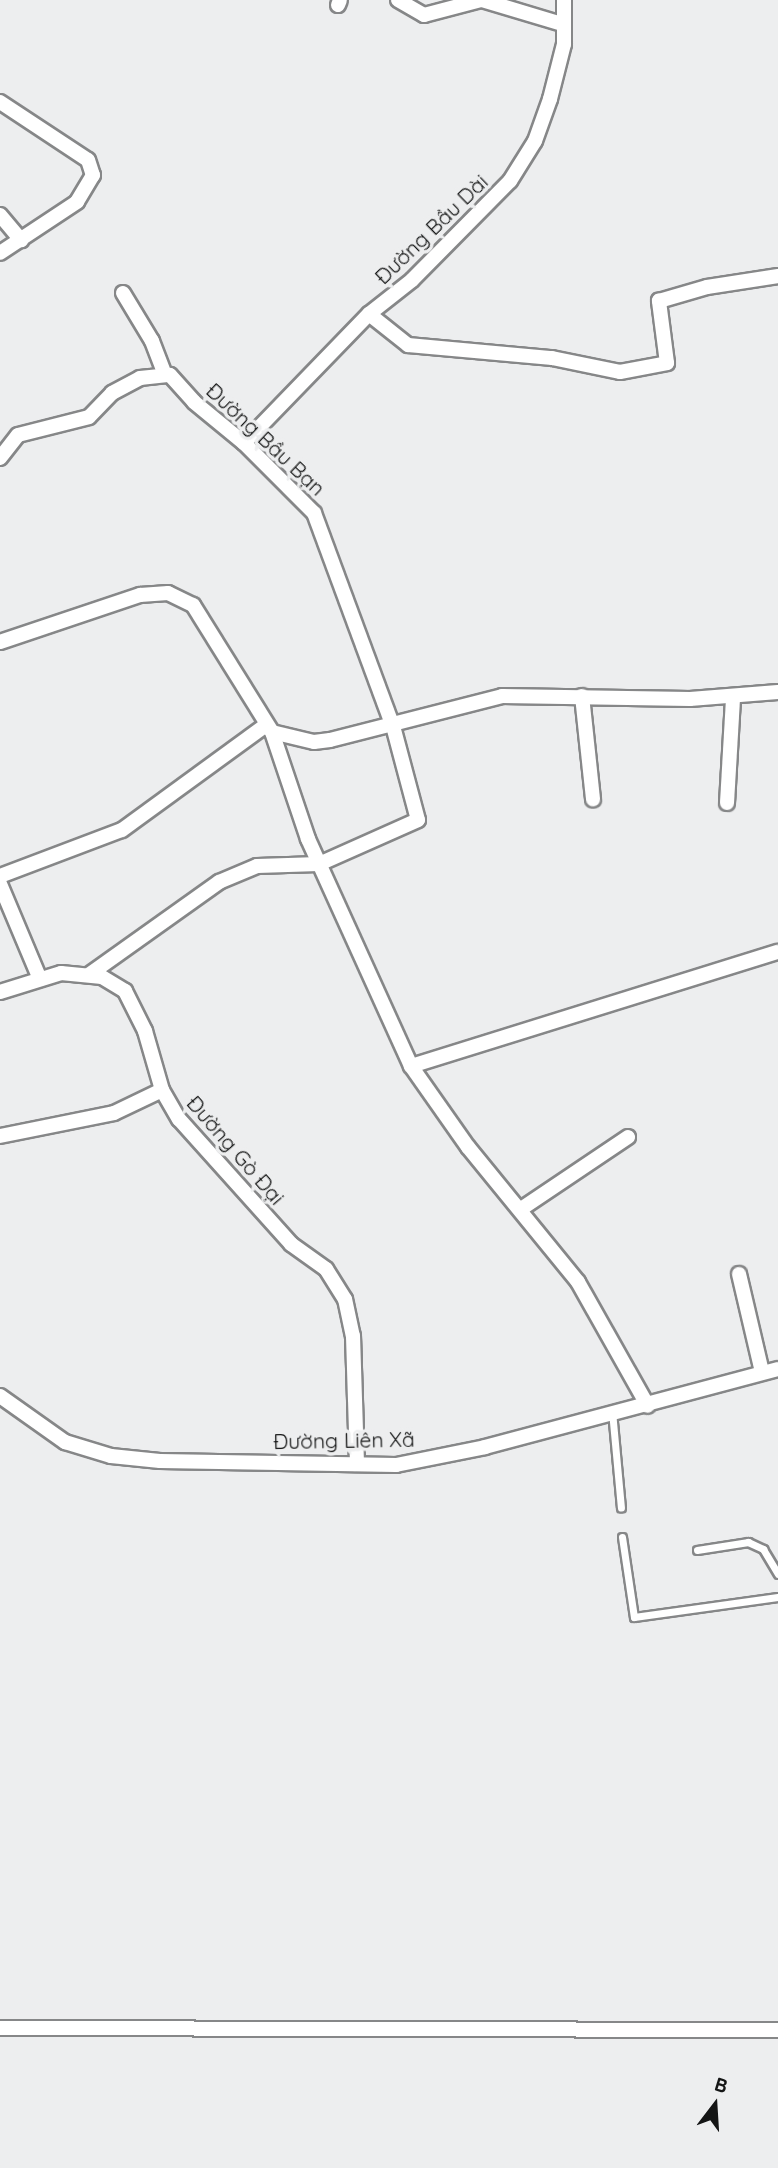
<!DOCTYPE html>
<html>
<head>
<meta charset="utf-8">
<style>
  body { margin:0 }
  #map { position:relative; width:778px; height:2168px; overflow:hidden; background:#edeeef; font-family:Quicksand,sans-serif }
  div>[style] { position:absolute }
  .roads { filter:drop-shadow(2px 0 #868788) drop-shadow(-2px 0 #868788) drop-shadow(0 2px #868788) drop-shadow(0 -2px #868788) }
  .lane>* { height:7px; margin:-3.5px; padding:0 3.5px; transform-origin:3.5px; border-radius:3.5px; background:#fff }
  .street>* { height:14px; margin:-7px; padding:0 7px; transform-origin:7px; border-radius:7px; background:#fff }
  span { translate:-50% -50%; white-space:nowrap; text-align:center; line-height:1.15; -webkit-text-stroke:7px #edeeef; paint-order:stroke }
  .street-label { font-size:21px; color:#141515 }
  .north { position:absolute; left:680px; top:2070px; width:70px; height:70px; -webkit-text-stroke:5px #edeeef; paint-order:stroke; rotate:17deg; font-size:19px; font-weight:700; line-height:28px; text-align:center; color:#141515 }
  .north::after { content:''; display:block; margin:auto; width:24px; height:32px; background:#141515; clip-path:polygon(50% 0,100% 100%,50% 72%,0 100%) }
</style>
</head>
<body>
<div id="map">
  <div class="roads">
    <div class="lane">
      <div style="left:612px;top:1411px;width:97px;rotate:84.7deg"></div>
      <div style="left:622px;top:1537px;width:81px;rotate:81.5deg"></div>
      <div style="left:634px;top:1617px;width:145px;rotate:-7.9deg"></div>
      <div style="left:697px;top:1550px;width:52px;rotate:-8.9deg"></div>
      <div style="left:748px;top:1542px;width:17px;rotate:25deg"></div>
      <div style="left:763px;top:1549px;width:29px;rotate:59deg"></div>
    </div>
    <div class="street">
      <div style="left:398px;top:0;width:30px;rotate:30deg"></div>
      <div style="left:424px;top:15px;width:59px;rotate:-14.7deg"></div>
      <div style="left:482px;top:0;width:84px;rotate:16.7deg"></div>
      <div style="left:338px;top:5px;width:5px;rotate:-68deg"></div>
      <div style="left:0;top:102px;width:105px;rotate:33.4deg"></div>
      <div style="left:88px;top:160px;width:16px;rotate:72deg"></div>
      <div style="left:93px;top:175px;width:31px;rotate:121deg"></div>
      <div style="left:77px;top:202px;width:92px;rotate:146.5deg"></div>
      <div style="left:0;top:215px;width:33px;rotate:50deg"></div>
      <div style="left:123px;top:293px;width:56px;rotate:58.9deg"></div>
      <div style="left:152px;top:341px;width:34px;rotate:69deg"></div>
      <div style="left:369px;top:314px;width:50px;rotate:38.5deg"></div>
      <div style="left:408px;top:345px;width:145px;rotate:5.2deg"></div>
      <div style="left:552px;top:358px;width:69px;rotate:11.6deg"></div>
      <div style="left:620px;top:372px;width:48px;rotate:-10.8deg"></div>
      <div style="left:667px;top:363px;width:63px;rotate:-97.4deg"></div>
      <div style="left:659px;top:301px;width:50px;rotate:-16.3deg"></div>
      <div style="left:707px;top:287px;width:72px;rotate:-8.8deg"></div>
      <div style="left:244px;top:443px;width:180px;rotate:-45.9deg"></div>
      <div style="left:369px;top:314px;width:55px;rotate:-38.3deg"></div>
      <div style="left:412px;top:280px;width:139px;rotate:-45.3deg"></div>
      <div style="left:510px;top:181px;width:47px;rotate:-58deg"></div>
      <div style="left:535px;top:141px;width:45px;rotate:-70.3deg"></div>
      <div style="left:550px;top:99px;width:57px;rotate:-75.7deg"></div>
      <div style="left:564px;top:44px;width:44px;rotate:-90deg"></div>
      <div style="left:0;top:458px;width:29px;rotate:-52deg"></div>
      <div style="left:18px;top:435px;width:73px;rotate:-14.2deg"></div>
      <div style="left:89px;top:417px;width:33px;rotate:-46deg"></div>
      <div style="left:112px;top:393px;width:32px;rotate:-28deg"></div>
      <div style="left:140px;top:378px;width:30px;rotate:-6deg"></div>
      <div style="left:170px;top:375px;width:36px;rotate:48deg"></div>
      <div style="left:194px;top:402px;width:65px;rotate:39.4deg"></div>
      <div style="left:244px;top:443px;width:99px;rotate:45deg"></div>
      <div style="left:314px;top:513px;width:227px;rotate:69.7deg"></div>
      <div style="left:393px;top:726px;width:97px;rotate:75.1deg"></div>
      <div style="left:418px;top:820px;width:108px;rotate:156deg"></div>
      <div style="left:319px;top:864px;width:62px;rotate:178.2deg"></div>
      <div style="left:257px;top:866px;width:41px;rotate:157.2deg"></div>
      <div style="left:219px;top:882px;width:158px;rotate:144.5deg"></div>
      <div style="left:0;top:642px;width:148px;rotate:-18.6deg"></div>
      <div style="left:140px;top:595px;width:28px;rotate:-4deg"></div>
      <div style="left:168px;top:593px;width:28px;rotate:26deg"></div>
      <div style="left:193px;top:605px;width:150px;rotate:58.1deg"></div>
      <div style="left:272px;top:732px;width:113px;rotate:71.4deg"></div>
      <div style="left:308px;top:839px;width:249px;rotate:65.6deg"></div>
      <div style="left:411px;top:1066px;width:99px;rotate:54.9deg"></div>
      <div style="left:468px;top:1147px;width:174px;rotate:50.8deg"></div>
      <div style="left:578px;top:1282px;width:142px;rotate:60.6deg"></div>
      <div style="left:582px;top:696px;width:104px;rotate:83.9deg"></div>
      <div style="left:272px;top:732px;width:43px;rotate:13.4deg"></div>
      <div style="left:314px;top:742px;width:16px;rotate:-7deg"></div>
      <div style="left:330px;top:740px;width:178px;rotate:-14.3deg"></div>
      <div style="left:502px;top:696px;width:188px;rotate:0.9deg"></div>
      <div style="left:690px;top:699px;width:88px;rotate:-4.5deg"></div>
      <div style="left:727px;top:803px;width:105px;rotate:-86.7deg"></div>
      <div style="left:0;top:876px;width:130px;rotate:-20.7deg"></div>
      <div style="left:122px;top:830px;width:178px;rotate:-36.1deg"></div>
      <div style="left:0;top:884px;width:101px;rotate:67.2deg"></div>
      <div style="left:0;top:992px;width:64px;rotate:-17.3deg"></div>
      <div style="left:61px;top:973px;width:41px;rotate:5.6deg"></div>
      <div style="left:102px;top:977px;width:27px;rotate:31deg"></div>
      <div style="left:125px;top:991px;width:45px;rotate:63.4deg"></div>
      <div style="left:145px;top:1031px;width:61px;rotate:73.9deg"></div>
      <div style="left:162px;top:1090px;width:34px;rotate:60deg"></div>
      <div style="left:179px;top:1119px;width:168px;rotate:48.1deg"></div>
      <div style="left:291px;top:1244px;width:43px;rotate:35.5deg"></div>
      <div style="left:326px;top:1269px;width:36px;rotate:58deg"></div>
      <div style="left:345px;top:1299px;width:38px;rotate:78deg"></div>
      <div style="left:353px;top:1336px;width:128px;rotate:88.2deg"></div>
      <div style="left:411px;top:1066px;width:384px;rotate:-17.3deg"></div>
      <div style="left:0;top:1136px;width:116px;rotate:-11.4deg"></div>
      <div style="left:114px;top:1113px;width:53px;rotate:-25.6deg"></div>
      <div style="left:521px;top:1209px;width:129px;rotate:-33.9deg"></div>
      <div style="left:739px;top:1274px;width:101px;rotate:76.8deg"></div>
      <div style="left:0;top:1396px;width:80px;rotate:35.3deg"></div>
      <div style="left:65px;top:1442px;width:48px;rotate:16.9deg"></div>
      <div style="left:111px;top:1456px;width:49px;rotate:5.8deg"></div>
      <div style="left:160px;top:1461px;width:236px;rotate:1deg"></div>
      <div style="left:396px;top:1465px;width:91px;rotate:-11.4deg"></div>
      <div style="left:485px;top:1447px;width:303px;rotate:-14.9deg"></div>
      <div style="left:0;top:2028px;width:778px;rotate:0.15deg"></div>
    </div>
  </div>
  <div class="street-label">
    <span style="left:431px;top:229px;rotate:-44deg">Đường Bầu Dài</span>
    <span style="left:266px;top:439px;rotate:43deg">Đường Bầu Bạn</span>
    <span style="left:236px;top:1150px;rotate:49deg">Đường Gò Đại</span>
    <span style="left:344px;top:1440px;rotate:-1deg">Đường Liên Xã</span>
  </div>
  <div class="north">B</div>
</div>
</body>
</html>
